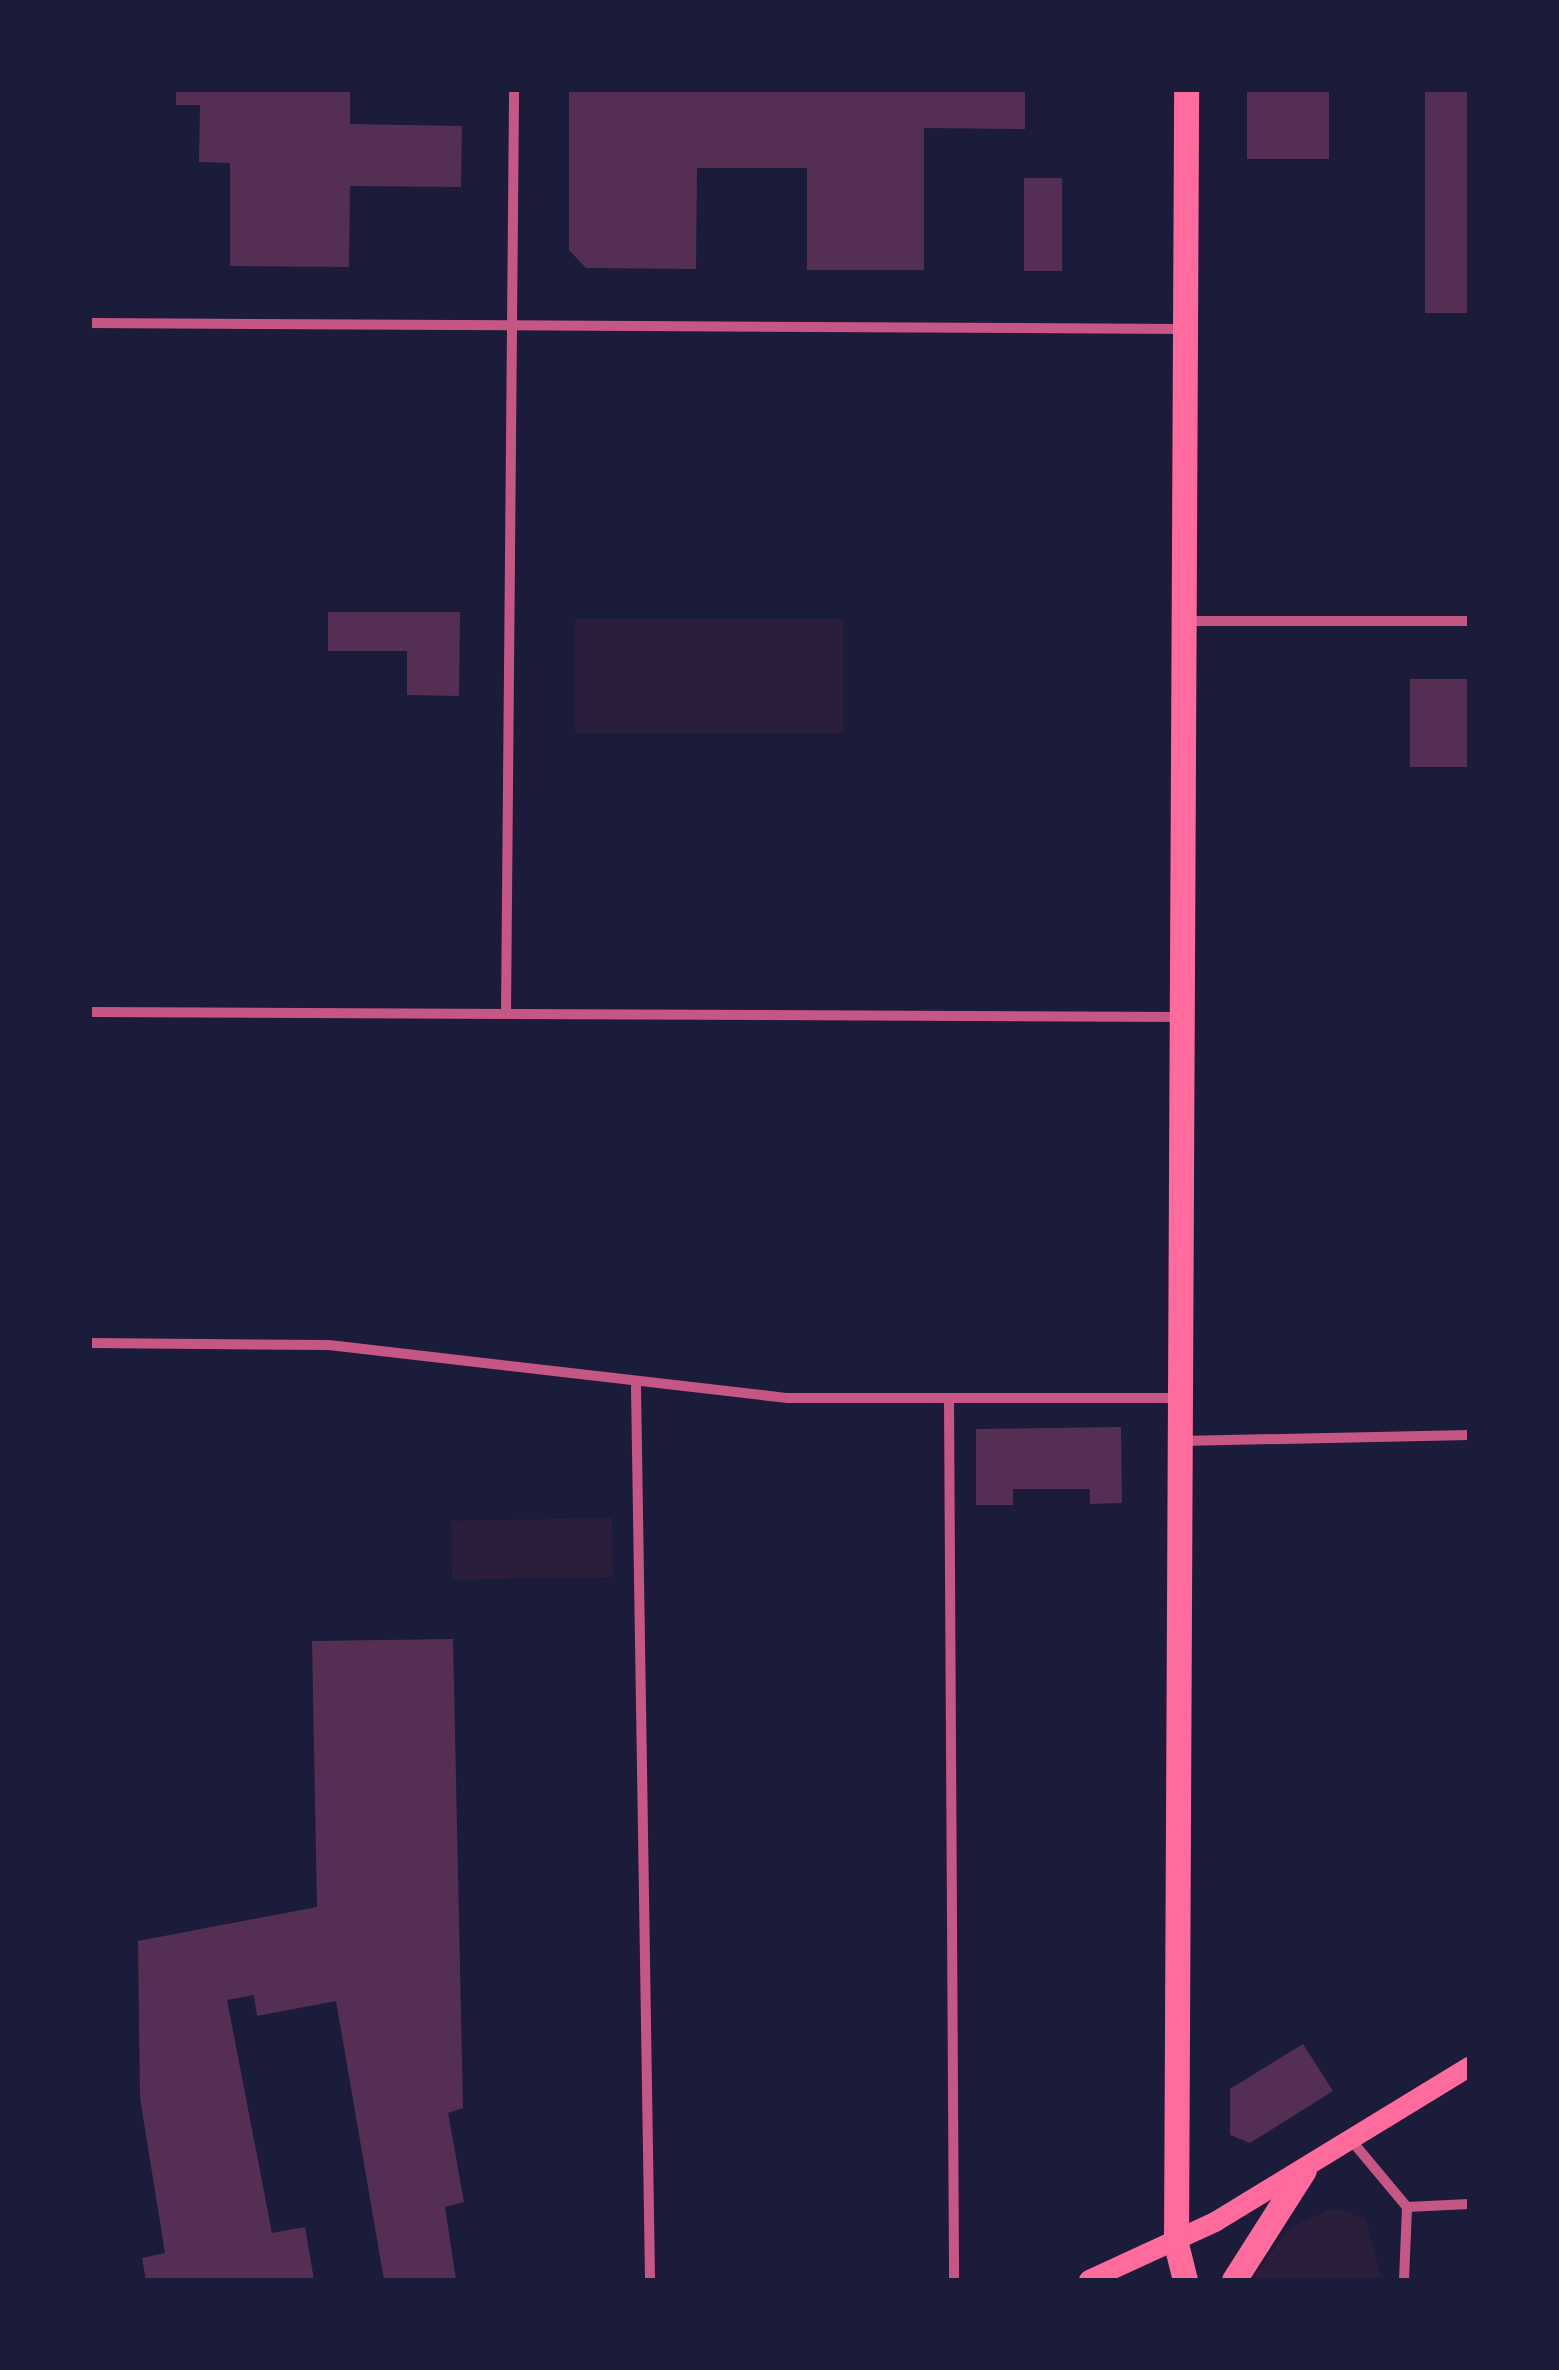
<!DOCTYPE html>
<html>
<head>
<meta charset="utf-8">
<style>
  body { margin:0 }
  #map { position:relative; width:1559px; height:2370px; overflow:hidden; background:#1b1b3a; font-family:Merriweather,serif }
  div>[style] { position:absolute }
  .green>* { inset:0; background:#2a1e3b; transform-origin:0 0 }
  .building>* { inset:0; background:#542f53; transform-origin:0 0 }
  .minor>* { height:10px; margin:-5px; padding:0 5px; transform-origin:5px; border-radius:5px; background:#c65784 }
  .secondary>* { height:20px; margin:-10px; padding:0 10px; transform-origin:10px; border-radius:10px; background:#ff6b9d }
  .primary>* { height:25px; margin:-12.5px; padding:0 12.5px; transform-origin:12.5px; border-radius:12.5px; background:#ff6b9d }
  span { translate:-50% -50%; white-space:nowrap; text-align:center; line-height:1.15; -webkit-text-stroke:8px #1b1b3a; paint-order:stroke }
  .frame { position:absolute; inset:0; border:92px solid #1b1b3a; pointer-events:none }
</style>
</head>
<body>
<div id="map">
  <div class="green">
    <div style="left:575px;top:619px;width:268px;height:114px"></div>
    <div style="left:612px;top:1518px;width:59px;height:161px;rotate:89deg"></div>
    <div style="clip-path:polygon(1333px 2208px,1365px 2218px,1382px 2280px,1251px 2280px,1290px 2227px)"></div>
  </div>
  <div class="building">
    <div style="clip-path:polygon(176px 90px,350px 90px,350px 124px,462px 126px,461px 187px,350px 186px,349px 267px,230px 266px,230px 163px,199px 162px,200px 105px,176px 105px)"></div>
    <div style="clip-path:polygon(569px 90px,1025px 90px,1025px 129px,924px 128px,924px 270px,807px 270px,807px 168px,697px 168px,696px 269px,586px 268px,569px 250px)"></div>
    <div style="left:1247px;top:90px;width:82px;height:69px"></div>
    <div style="left:1425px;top:90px;width:44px;height:223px"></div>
    <div style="left:1024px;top:178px;width:38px;height:93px"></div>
    <div style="clip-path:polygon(328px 612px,460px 612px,459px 696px,407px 695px,407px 651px,328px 651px)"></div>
    <div style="left:1410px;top:679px;width:59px;height:88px"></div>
    <div style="clip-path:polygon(1121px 1427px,1122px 1503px,1090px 1504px,1090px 1489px,1013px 1489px,1013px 1505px,976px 1505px,976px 1429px)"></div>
    <div style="clip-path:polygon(453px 1639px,463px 2108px,448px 2113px,464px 2202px,445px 2207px,456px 2280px,384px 2280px,336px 2001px,257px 2016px,254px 1995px,227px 2000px,272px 2233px,305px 2227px,314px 2280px,146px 2280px,142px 2258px,165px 2253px,140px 2098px,138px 1941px,317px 1907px,312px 1641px)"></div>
    <div style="clip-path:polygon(1303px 2044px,1333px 2091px,1250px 2143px,1230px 2135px,1230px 2089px)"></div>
  </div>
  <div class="minor">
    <div style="left:90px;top:323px;width:1094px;rotate:0.31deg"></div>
    <div style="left:1185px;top:621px;width:284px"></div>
    <div style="left:90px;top:1012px;width:1090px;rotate:0.26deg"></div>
    <div style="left:506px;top:1014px;width:924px;rotate:-89.5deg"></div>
    <div style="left:90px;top:1343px;width:239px;rotate:0.5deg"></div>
    <div style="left:329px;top:1345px;width:462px;rotate:6.6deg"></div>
    <div style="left:788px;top:1398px;width:392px"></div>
    <div style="left:636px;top:1387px;width:893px;rotate:89.1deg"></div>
    <div style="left:949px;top:1399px;width:881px;rotate:89.67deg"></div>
    <div style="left:1181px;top:1441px;width:288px;rotate:-1.2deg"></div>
    <div style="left:1351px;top:2140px;width:87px;rotate:50.1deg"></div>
    <div style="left:1407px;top:2207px;width:62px;rotate:-2.8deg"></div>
    <div style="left:1404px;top:2280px;width:73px;rotate:-87.6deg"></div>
  </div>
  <div class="secondary">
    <div style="left:1089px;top:2280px;width:139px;rotate:-24.7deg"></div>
    <div style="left:1215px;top:2222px;width:298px;rotate:-31.4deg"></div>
  </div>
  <div class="primary">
    <div style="left:1185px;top:2280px;width:38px;rotate:-104deg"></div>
    <div style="left:1176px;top:2243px;width:2153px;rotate:-89.73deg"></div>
    <div style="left:1234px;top:2280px;width:130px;rotate:-57.5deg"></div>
  </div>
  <div class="frame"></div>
</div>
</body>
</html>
